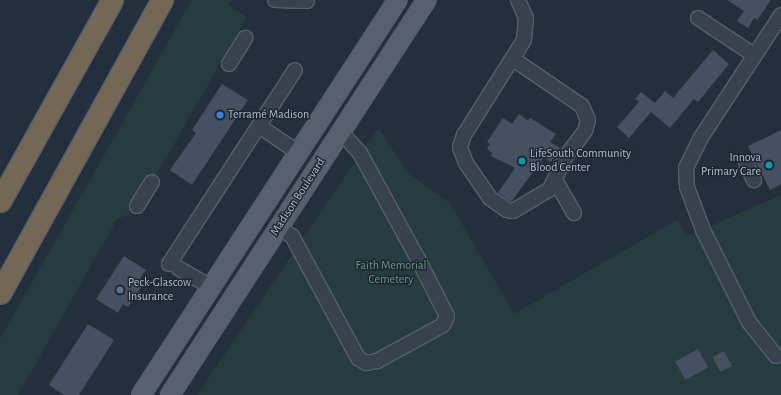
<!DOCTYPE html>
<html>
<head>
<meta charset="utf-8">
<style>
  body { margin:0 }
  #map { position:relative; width:781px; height:395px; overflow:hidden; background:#242f3e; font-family:"Alegreya Sans",sans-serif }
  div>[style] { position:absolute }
  .green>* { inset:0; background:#263c3f }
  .building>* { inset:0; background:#455162; transform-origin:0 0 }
  .roads { filter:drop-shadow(1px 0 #565f6c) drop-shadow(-1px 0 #565f6c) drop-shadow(0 1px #565f6c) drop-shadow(0 -1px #565f6c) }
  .minor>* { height:14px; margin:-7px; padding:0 7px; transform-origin:7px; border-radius:7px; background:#38414e }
  .major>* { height:18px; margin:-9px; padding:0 9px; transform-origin:9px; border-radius:9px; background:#56606e }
  .highway>* { height:21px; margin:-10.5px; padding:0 10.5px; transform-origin:10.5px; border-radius:10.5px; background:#746855 }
  .dots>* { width:11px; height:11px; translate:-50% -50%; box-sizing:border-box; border:2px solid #1d2633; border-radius:50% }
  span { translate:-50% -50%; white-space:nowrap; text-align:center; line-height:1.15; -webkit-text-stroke:3px #1d2633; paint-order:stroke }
  .poi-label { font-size:12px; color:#b4bcc9 }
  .left { translate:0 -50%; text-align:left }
  .right { translate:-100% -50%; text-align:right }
  .street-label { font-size:12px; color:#b4bcc9 }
  .park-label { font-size:12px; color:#6b9a76 }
</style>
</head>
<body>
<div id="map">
  <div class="green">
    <div style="clip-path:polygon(192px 0,231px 0,228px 5px,247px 17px,135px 212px,117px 219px,18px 395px,0 395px,0 339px)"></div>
    <div style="clip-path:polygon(378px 128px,409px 174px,450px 203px,514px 314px,677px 220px,688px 236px,781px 195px,781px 395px,197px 395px)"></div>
  </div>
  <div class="building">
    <div style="clip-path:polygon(727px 0,771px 0,757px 20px,754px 18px,748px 28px,737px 21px,744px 11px)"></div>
    <div style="clip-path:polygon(713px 50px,729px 64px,698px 102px,694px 99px,670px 128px,651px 112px,629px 138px,617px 127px,639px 102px,635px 99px,641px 92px,655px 103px,665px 91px,673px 98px)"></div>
    <div style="clip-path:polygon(222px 84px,248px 100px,192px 185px,170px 170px,196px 133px,192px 130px)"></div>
    <div style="clip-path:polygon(519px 114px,528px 121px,530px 118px,556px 134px,550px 142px,560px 148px,551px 162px,544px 157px,511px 202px,498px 193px,515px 168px,491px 156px,492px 153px,487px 149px,490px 144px,487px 142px,503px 118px,512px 124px)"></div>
    <div style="clip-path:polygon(781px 130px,781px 184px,770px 190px,748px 146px)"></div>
    <div style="clip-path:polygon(124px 256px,146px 270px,140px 278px,145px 281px,128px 307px,123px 304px,118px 313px,96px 299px)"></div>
    <div style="clip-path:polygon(88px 324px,114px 340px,79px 395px,64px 395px,49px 385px)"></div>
    <div style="left:698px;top:349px;width:21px;height:26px;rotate:61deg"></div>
    <div style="left:724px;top:351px;width:17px;height:13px;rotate:62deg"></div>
  </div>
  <div class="roads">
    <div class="minor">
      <div style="left:275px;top:0;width:32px;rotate:2deg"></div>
      <div style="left:698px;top:18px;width:67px;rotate:33.5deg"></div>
      <div style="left:513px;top:59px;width:83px;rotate:34.3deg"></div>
      <div style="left:582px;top:106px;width:15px;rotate:67deg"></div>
      <div style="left:588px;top:120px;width:11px;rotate:105deg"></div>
      <div style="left:585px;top:131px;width:34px;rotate:127deg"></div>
      <div style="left:565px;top:158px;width:34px;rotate:116deg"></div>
      <div style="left:550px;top:189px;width:43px;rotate:149.3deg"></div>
      <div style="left:513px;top:211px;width:6px;rotate:-171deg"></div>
      <div style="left:507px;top:210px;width:21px;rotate:-145deg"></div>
      <div style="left:490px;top:198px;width:42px;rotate:-124.4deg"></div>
      <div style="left:466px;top:163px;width:17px;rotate:-111deg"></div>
      <div style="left:460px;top:147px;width:13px;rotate:-72deg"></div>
      <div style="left:464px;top:135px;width:112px;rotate:-57.7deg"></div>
      <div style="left:524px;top:40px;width:22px;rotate:-85deg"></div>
      <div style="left:526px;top:18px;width:20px;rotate:-114deg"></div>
      <div style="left:229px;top:64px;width:31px;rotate:-58deg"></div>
      <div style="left:259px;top:126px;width:48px;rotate:34deg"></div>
      <div style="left:746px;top:163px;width:19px;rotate:65deg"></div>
      <div style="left:555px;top:180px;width:38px;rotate:60deg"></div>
      <div style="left:137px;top:206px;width:28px;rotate:-58deg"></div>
      <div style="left:279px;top:228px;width:15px;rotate:32deg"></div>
      <div style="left:292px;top:236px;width:139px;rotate:61.6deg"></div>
      <div style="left:358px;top:358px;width:9px;rotate:32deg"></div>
      <div style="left:366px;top:363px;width:11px;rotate:-10deg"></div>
      <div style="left:377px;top:361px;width:75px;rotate:-28.6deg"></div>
      <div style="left:443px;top:325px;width:10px;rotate:-66deg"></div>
      <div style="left:447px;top:316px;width:64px;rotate:-117deg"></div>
      <div style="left:418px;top:259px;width:121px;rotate:-118.7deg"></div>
      <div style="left:360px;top:153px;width:28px;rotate:-132deg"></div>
      <div style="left:169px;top:264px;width:231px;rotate:-57deg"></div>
      <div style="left:178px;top:268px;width:38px;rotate:30deg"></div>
      <div style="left:776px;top:356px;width:43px;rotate:-128.5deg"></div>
      <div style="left:749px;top:322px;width:103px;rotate:-116.6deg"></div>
      <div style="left:703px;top:230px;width:46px;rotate:-110.4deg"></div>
      <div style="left:687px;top:187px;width:19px;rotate:-93deg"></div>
      <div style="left:686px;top:168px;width:32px;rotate:-64deg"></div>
      <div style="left:700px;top:139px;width:148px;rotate:-56.8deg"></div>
    </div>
    <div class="major">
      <div style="left:141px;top:395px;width:471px;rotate:-57deg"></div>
      <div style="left:170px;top:395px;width:471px;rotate:-57deg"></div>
    </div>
    <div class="highway">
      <div style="left:0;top:201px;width:230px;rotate:-60.9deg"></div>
      <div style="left:0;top:293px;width:335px;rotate:-61.1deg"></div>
    </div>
  </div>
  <div class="dots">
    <div style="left:220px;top:115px;background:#3f7fe0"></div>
    <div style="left:522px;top:161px;background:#0f9aa8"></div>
    <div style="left:769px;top:165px;background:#0f9aa8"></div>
    <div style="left:120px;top:290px;background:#5c6f8a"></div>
  </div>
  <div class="poi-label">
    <span class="left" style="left:228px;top:115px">Terramé Madison</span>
    <span class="left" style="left:530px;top:161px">LifeSouth Community<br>Blood Center</span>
    <span class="right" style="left:761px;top:165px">Innova<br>Primary Care</span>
    <span class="left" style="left:128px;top:290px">Peck-Glascow<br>Insurance</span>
  </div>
  <div class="street-label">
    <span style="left:298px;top:197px;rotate:-57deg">Madison Boulevard</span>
  </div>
  <div class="park-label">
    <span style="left:391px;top:273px">Faith Memorial<br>Cemetery</span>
  </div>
</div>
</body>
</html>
